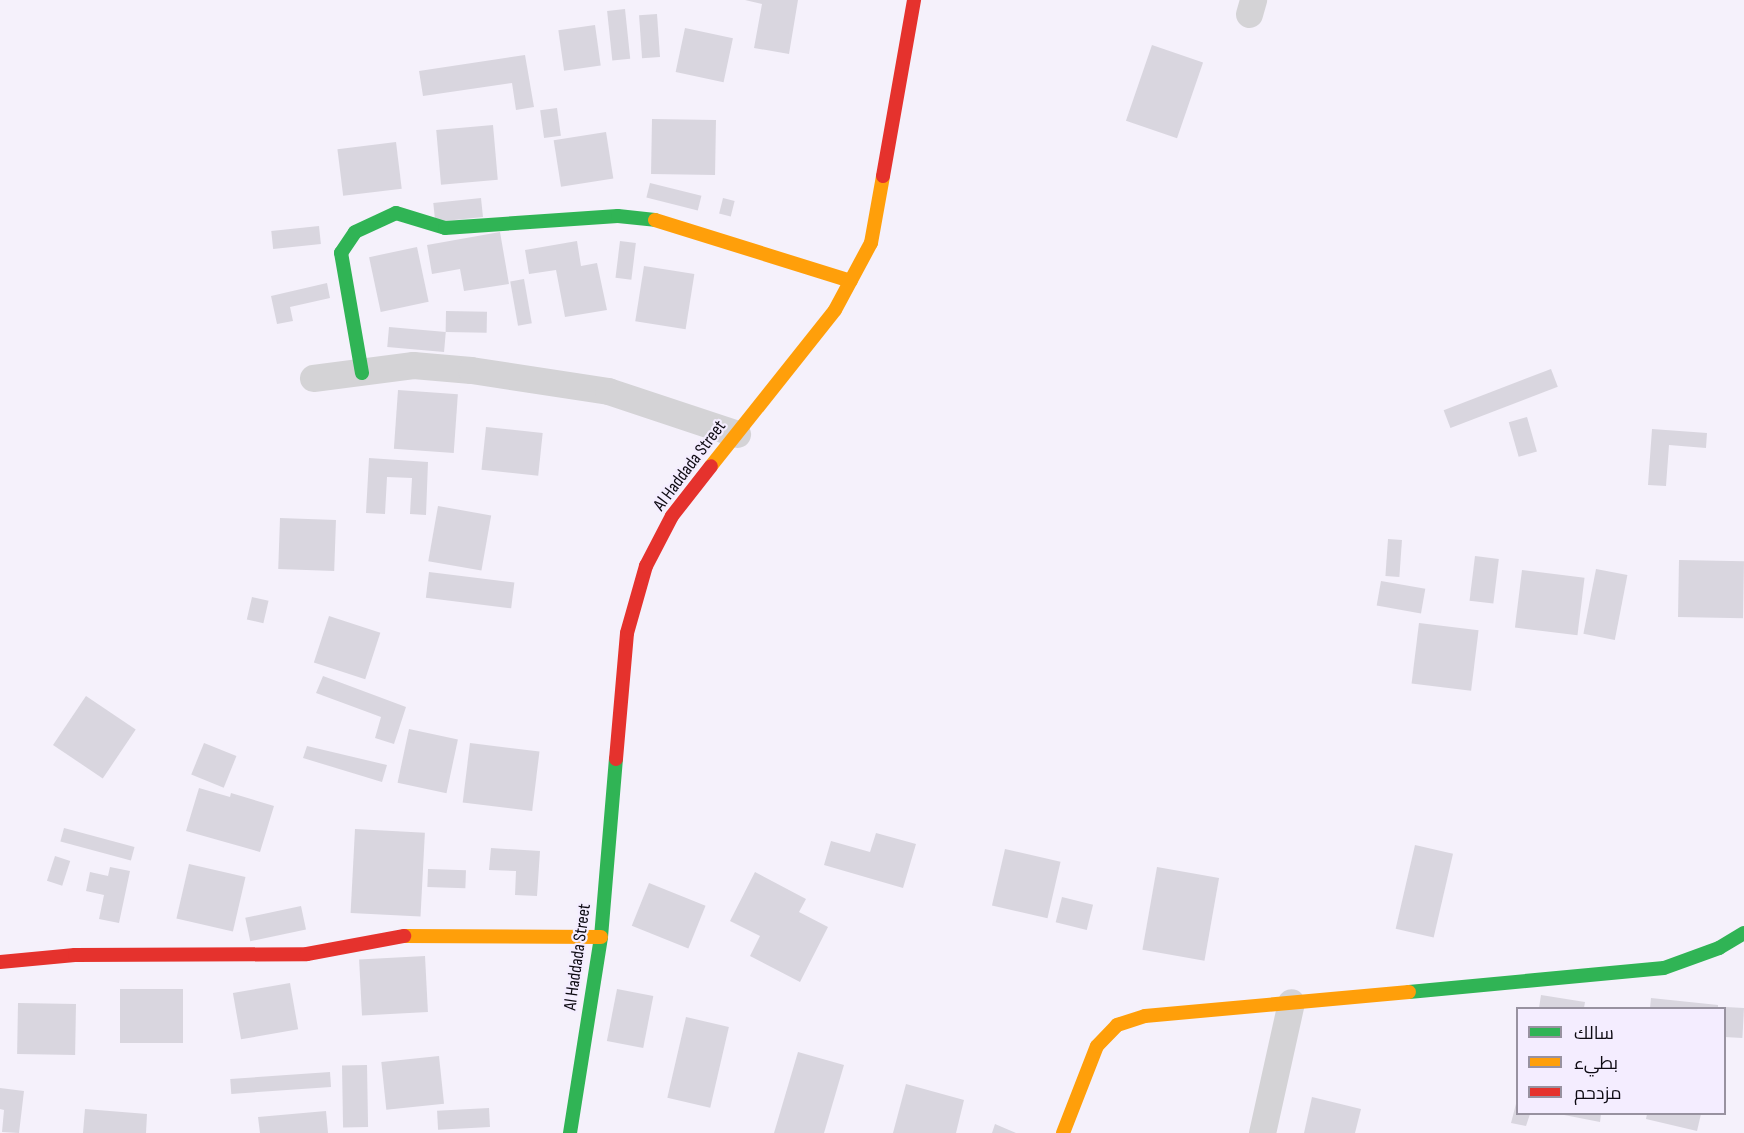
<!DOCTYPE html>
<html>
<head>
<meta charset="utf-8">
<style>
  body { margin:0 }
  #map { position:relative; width:1744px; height:1133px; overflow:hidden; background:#f5f1fb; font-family:"Sofia Sans Condensed",Cairo,sans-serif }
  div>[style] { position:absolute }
  .building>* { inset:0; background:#d9d6df; transform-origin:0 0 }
  .street>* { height:27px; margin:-13.5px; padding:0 13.5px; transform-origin:13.5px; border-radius:13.5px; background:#d4d3d6 }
  .fast>* { height:14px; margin:-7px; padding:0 7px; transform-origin:7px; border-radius:7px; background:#30b455 }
  .slow>* { height:14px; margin:-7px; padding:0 7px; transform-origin:7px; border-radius:7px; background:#ff9f0a }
  .jam>* { height:14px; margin:-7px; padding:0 7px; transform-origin:7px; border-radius:7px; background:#e5322d }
  span { translate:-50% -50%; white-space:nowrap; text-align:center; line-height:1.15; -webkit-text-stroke:4.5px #f4edff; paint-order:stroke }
  .street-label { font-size:18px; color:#0d0a12 }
  .legend { position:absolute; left:1516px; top:1007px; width:210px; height:108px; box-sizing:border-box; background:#f4edff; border:2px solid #9892a0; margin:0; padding:8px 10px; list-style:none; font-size:18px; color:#0d0a12 }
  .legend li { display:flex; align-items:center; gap:12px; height:30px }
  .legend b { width:30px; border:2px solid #9892a0 }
</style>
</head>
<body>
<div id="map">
  <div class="building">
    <div style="clip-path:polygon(798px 0,789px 54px,754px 48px,762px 4px,745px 0)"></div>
    <div style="left:625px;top:9px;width:50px;height:18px;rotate:84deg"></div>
    <div style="left:657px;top:14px;width:43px;height:18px;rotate:86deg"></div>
    <div style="left:595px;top:25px;width:41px;height:37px;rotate:82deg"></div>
    <div style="left:685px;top:28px;width:49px;height:45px;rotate:12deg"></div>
    <div style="left:1152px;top:45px;width:54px;height:80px;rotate:19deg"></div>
    <div style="clip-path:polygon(525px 55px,534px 107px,516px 110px,512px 83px,423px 96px,419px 71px)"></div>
    <div style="left:557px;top:108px;width:28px;height:17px;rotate:82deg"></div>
    <div style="left:652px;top:119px;width:64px;height:55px;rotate:1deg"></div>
    <div style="left:493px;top:125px;width:55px;height:57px;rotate:85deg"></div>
    <div style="left:606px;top:132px;width:47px;height:53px;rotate:81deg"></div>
    <div style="left:396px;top:142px;width:47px;height:59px;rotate:83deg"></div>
    <div style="left:650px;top:183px;width:53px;height:15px;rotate:14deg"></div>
    <div style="left:481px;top:198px;width:19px;height:48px;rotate:84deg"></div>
    <div style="left:723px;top:198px;width:12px;height:16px;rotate:14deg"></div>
    <div style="left:319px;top:226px;width:18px;height:48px;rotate:84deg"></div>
    <div style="clip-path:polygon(500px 232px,509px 284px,464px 291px,460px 269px,432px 274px,427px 245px)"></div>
    <div style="clip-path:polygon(577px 241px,581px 266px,597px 263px,607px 310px,565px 317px,556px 270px,529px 274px,525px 250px)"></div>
    <div style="left:620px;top:241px;width:16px;height:37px;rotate:7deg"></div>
    <div style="left:417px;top:247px;width:56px;height:49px;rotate:78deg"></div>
    <div style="left:644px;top:266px;width:51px;height:56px;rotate:9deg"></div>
    <div style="left:524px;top:279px;width:45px;height:14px;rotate:80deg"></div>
    <div style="clip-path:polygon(327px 283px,330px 298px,290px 307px,293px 321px,277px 324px,271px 296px)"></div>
    <div style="left:446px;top:311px;width:41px;height:21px;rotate:1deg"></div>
    <div style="left:389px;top:327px;width:57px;height:20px;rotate:5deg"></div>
    <div style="left:1551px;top:369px;width:19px;height:115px;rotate:69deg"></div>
    <div style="left:398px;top:390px;width:60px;height:59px;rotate:4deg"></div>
    <div style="left:1527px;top:417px;width:36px;height:19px;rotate:74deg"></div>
    <div style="left:486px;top:427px;width:57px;height:43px;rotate:6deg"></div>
    <div style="clip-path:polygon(1652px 429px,1707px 433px,1706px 448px,1669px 445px,1666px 486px,1648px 485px)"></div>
    <div style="clip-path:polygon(369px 458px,428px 462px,426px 515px,410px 514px,412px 478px,387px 477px,385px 514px,366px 513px)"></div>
    <div style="left:438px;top:506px;width:54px;height:56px;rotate:10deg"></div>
    <div style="left:280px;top:518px;width:56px;height:51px;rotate:2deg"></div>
    <div style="left:1388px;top:539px;width:14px;height:37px;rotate:4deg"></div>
    <div style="left:1475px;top:556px;width:24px;height:45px;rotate:7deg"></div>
    <div style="left:1679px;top:560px;width:65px;height:57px;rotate:1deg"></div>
    <div style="left:1596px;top:569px;width:32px;height:66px;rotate:11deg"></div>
    <div style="left:1522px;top:570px;width:63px;height:58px;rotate:7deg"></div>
    <div style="left:429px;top:572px;width:86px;height:26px;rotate:7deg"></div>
    <div style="left:1381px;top:581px;width:45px;height:25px;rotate:10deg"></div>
    <div style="left:252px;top:597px;width:17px;height:23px;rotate:13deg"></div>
    <div style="left:329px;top:616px;width:54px;height:49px;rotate:18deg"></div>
    <div style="left:1419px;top:623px;width:60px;height:61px;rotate:7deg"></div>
    <div style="clip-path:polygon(323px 676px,406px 707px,394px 744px,375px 738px,381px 717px,316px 693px)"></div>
    <div style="left:86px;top:696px;width:60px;height:59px;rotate:34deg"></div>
    <div style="left:409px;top:729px;width:50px;height:55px;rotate:12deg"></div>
    <div style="left:204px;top:743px;width:35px;height:34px;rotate:22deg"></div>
    <div style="left:470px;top:743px;width:70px;height:60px;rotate:7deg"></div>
    <div style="clip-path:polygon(307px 746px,387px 765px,382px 782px,303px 758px)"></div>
    <div style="clip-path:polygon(199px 788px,230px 797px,231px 793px,274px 806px,260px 852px,186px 831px)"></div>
    <div style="left:64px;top:828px;width:73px;height:14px;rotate:15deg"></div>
    <div style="left:355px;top:829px;width:70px;height:84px;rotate:3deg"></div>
    <div style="clip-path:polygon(876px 833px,916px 844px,903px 888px,824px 865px,831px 841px,870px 852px)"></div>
    <div style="left:1415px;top:845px;width:39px;height:86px;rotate:13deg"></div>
    <div style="clip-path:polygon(491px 848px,540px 851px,537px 896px,515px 895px,516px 871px,489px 870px)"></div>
    <div style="left:1005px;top:849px;width:57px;height:58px;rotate:13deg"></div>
    <div style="left:55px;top:856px;width:16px;height:26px;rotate:18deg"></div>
    <div style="left:189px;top:864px;width:58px;height:56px;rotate:13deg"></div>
    <div style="clip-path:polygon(110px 867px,130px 871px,119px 923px,99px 919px,104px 895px,86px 891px,90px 872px,108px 876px)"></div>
    <div style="left:1157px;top:867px;width:63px;height:84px;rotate:10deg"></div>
    <div style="left:428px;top:869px;width:38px;height:18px;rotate:2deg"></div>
    <div style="clip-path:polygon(755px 872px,806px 899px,799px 912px,828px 927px,800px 982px,750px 956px,760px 936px,730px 921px)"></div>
    <div style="left:649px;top:883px;width:61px;height:46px;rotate:22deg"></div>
    <div style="left:1062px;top:897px;width:32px;height:26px;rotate:14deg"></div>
    <div style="left:301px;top:906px;width:24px;height:57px;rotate:78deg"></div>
    <div style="left:425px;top:956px;width:56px;height:66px;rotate:87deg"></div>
    <div style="left:290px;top:983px;width:47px;height:58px;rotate:80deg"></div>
    <div style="left:120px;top:989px;width:63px;height:54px"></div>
    <div style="left:617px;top:989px;width:37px;height:53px;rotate:11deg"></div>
    <div style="clip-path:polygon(1541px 995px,1585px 1002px,1584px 1008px,1539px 1008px)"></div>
    <div style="clip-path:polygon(1651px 998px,1718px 1005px,1718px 1008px,1650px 1008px)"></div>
    <div style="left:18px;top:1003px;width:58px;height:51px;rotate:1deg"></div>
    <div style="left:1726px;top:1007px;width:18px;height:30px;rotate:3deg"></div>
    <div style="left:686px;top:1017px;width:44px;height:83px;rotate:13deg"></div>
    <div style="clip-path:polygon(798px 1052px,844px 1065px,824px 1133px,774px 1133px)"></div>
    <div style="left:439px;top:1056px;width:48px;height:58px;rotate:84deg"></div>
    <div style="left:367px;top:1065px;width:62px;height:25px;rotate:89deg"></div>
    <div style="left:330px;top:1072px;width:15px;height:100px;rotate:86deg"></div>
    <div style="clip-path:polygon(906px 1084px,964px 1100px,956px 1133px,893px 1133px)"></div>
    <div style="clip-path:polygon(0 1088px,24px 1091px,19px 1133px,2px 1132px,4px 1110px,0 1109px)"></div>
    <div style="clip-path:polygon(1312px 1097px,1361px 1109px,1355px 1133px,1304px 1133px)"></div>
    <div style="clip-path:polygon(1517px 1100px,1518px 1114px,1530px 1114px,1526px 1126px,1511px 1123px)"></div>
    <div style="left:489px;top:1108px;width:19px;height:52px;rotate:87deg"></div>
    <div style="clip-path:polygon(85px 1109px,147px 1114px,146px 1133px,83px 1133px)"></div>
    <div style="clip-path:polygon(326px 1111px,328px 1133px,260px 1133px,258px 1117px)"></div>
    <div style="clip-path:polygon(1559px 1114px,1601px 1114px,1600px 1122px)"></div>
    <div style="clip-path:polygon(1647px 1114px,1701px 1114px,1697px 1131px,1646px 1119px)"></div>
    <div style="clip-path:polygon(995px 1124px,1016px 1133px,992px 1133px)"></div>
  </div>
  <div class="street">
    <div style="left:1249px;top:14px;width:15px;rotate:-74deg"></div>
    <div style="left:313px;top:378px;width:101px;rotate:-7.4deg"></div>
    <div style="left:413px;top:365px;width:58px;rotate:4.9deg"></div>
    <div style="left:471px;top:370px;width:139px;rotate:8.7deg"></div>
    <div style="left:608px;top:391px;width:136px;rotate:18.4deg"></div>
    <div style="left:1262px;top:1133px;width:134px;rotate:-77.5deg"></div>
  </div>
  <div class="fast">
    <div style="left:362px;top:373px;width:122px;rotate:-99.9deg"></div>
    <div style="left:341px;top:253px;width:25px;rotate:-56deg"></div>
    <div style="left:355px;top:232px;width:45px;rotate:-24.9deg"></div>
    <div style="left:396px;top:213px;width:51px;rotate:17deg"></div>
    <div style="left:445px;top:228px;width:173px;rotate:-4deg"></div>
    <div style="left:618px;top:216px;width:37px;rotate:6deg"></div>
    <div style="left:1409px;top:992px;width:256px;rotate:-5.4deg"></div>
    <div style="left:1664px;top:968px;width:59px;rotate:-20deg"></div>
    <div style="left:1719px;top:948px;width:29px;rotate:-31deg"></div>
    <div style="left:570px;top:1133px;width:198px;rotate:-81deg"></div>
    <div style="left:601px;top:937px;width:179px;rotate:-85.2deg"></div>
  </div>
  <div class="slow">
    <div style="left:655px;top:220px;width:205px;rotate:17.3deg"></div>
    <div style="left:711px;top:466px;width:199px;rotate:-51.5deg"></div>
    <div style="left:835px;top:310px;width:76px;rotate:-61.8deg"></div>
    <div style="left:871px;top:243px;width:68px;rotate:-79.8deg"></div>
    <div style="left:404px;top:936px;width:197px;rotate:0.3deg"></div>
    <div style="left:1063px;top:1133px;width:93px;rotate:-68.7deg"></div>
    <div style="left:1097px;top:1046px;width:29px;rotate:-46deg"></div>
    <div style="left:1117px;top:1025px;width:29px;rotate:-18deg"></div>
    <div style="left:1145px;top:1016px;width:265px;rotate:-5.2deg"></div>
  </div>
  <div class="jam">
    <div style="left:883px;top:176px;width:179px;rotate:-80deg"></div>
    <div style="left:616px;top:759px;width:126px;rotate:-85deg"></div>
    <div style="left:627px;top:633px;width:70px;rotate:-74.2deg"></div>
    <div style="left:646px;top:566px;width:56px;rotate:-62.5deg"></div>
    <div style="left:672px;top:516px;width:63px;rotate:-52deg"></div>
    <div style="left:0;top:962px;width:75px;rotate:-5.3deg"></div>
    <div style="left:75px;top:955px;width:232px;rotate:-0.2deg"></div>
    <div style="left:307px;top:954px;width:99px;rotate:-10.5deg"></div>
  </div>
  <div class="street-label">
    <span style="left:690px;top:466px;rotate:-53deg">Al Haddada Street</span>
    <span style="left:578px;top:957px;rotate:-82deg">Al Haddada Street</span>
  </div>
  <ul class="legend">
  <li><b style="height:8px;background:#30b455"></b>سالك</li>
  <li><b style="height:8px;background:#ff9f0a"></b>بطيء</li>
  <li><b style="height:8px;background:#e5322d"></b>مزدحم</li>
  </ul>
</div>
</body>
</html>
